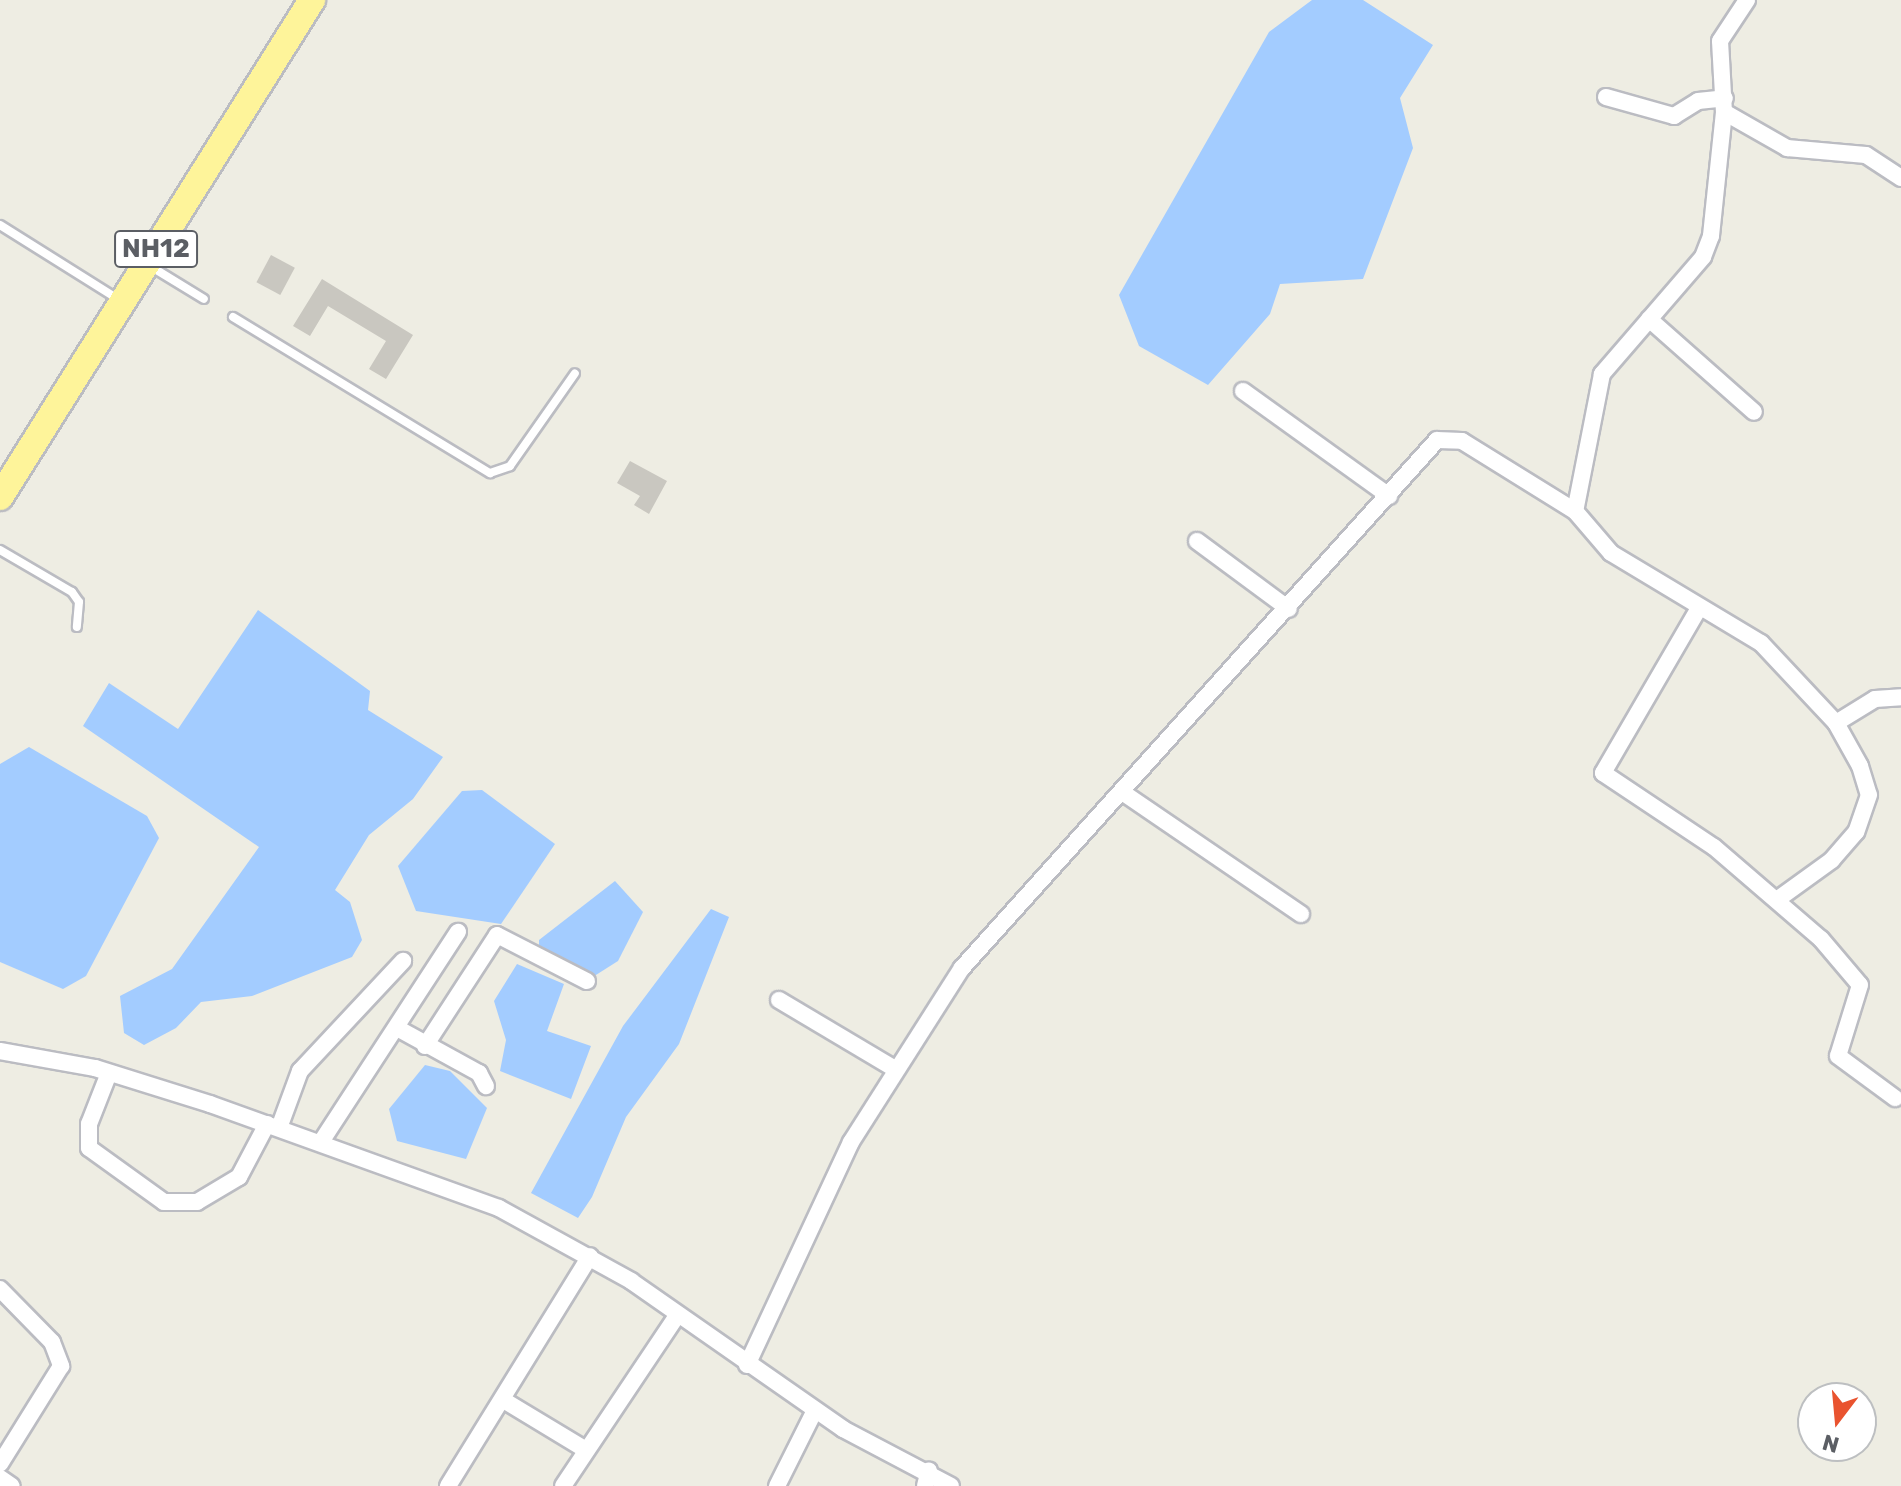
<!DOCTYPE html>
<html>
<head>
<meta charset="utf-8">
<style>
  body { margin:0 }
  #map { position:relative; width:1901px; height:1486px; overflow:hidden; background:#eeede3; font-family:Rubik,sans-serif }
  div>[style] { position:absolute }
  .water>* { inset:0; background:#a3ccff }
  .building>* { inset:0; background:#c9c7c0; transform-origin:0 0 }
  .roads { filter:drop-shadow(2px 0 #bbbcc2) drop-shadow(-2px 0 #bbbcc2) drop-shadow(0 2px #bbbcc2) drop-shadow(0 -2px #bbbcc2) }
  .service>* { height:8px; margin:-4px; padding:0 4px; transform-origin:4px; border-radius:4px; background:#fff }
  .minor>* { height:16px; margin:-8px; padding:0 8px; transform-origin:8px; border-radius:8px; background:#fff }
  .trunk>* { height:26px; margin:-13px; padding:0 13px; transform-origin:13px; border-radius:13px; background:#fef49a }
  span { translate:-50% -50%; white-space:nowrap; text-align:center; line-height:1.15; -webkit-text-stroke:7px #fff; paint-order:stroke }
  .shield-label span { padding:2px 6px; background:#fff; border:2px solid; border-radius:6px; -webkit-text-stroke-width:0 }
  .shield-label { font-size:26px; color:#5b5e64; font-weight:700 }
  .north { position:absolute; left:1797px; top:1382px; width:80px; height:80px; box-sizing:border-box; background:#fff; border:2px solid #bdbfc1; border-radius:50%; rotate:196deg; font-size:22px; font-weight:700; line-height:32px; text-align:center; color:#5b5e64 }
  .north::after { content:''; display:block; margin:auto; width:28px; height:36px; background:#e9532f; clip-path:polygon(50% 0,100% 100%,50% 72%,0 100%) }
</style>
</head>
<body>
<div id="map">
  <div class="water">
    <div style="clip-path:polygon(1312px 0,1363px 0,1433px 45px,1400px 98px,1413px 148px,1363px 279px,1280px 284px,1270px 314px,1208px 385px,1139px 346px,1119px 295px,1269px 32px)"></div>
    <div style="clip-path:polygon(258px 610px,370px 691px,368px 710px,443px 757px,413px 799px,369px 835px,335px 890px,350px 902px,362px 940px,352px 957px,252px 996px,201px 1002px,176px 1028px,144px 1045px,124px 1033px,120px 996px,172px 969px,259px 847px,83px 726px,109px 683px,178px 729px)"></div>
    <div style="clip-path:polygon(29px 747px,147px 816px,159px 838px,86px 976px,63px 989px,0 962px,0 764px)"></div>
    <div style="clip-path:polygon(482px 790px,555px 844px,501px 924px,416px 911px,398px 866px,462px 791px)"></div>
    <div style="clip-path:polygon(615px 881px,643px 912px,618px 961px,588px 980px,539px 957px,539px 940px)"></div>
    <div style="clip-path:polygon(711px 909px,729px 917px,679px 1044px,626px 1117px,592px 1197px,578px 1218px,531px 1193px,623px 1026px)"></div>
    <div style="clip-path:polygon(517px 964px,564px 984px,547px 1031px,591px 1046px,571px 1099px,500px 1071px,506px 1040px,494px 1001px)"></div>
    <div style="clip-path:polygon(425px 1065px,450px 1071px,487px 1108px,466px 1159px,397px 1141px,389px 1109px)"></div>
  </div>
  <div class="building">
    <div style="left:271px;top:255px;width:27px;height:31px;rotate:28deg"></div>
    <div style="clip-path:polygon(322px 279px,413px 335px,386px 379px,369px 369px,386px 341px,328px 306px,310px 336px,293px 326px)"></div>
    <div style="clip-path:polygon(630px 461px,667px 481px,649px 514px,634px 505px,640px 496px,617px 483px)"></div>
  </div>
  <div class="roads">
    <div class="service">
      <div style="left:0;top:225px;width:139px;rotate:32.1deg"></div>
      <div style="left:150px;top:266px;width:63px;rotate:31.4deg"></div>
      <div style="left:233px;top:317px;width:301px;rotate:31.3deg"></div>
      <div style="left:490px;top:473px;width:21px;rotate:-19deg"></div>
      <div style="left:510px;top:466px;width:113px;rotate:-55deg"></div>
      <div style="left:0;top:550px;width:83px;rotate:30.3deg"></div>
      <div style="left:72px;top:592px;width:12px;rotate:55deg"></div>
      <div style="left:79px;top:602px;width:25px;rotate:95deg"></div>
    </div>
    <div class="minor">
      <div style="left:1747px;top:0;width:49px;rotate:123.4deg"></div>
      <div style="left:1720px;top:41px;width:71px;rotate:86.8deg"></div>
      <div style="left:1724px;top:112px;width:125px;rotate:96deg"></div>
      <div style="left:1711px;top:236px;width:22px;rotate:111deg"></div>
      <div style="left:1703px;top:257px;width:155px;rotate:130.8deg"></div>
      <div style="left:1602px;top:374px;width:140px;rotate:101.1deg"></div>
      <div style="left:1575px;top:511px;width:55px;rotate:49.4deg"></div>
      <div style="left:1611px;top:553px;width:175px;rotate:31deg"></div>
      <div style="left:1761px;top:643px;width:110px;rotate:46.8deg"></div>
      <div style="left:1836px;top:723px;width:49px;rotate:60.8deg"></div>
      <div style="left:1860px;top:766px;width:30px;rotate:73deg"></div>
      <div style="left:1869px;top:795px;width:39px;rotate:109deg"></div>
      <div style="left:1856px;top:832px;width:37px;rotate:131deg"></div>
      <div style="left:1832px;top:860px;width:67px;rotate:144.2deg"></div>
      <div style="left:1606px;top:97px;width:71px;rotate:15.6deg"></div>
      <div style="left:1674px;top:116px;width:28px;rotate:-32deg"></div>
      <div style="left:1698px;top:101px;width:27px;rotate:-6deg"></div>
      <div style="left:1724px;top:112px;width:73px;rotate:29.7deg"></div>
      <div style="left:1787px;top:148px;width:79px;rotate:5.1deg"></div>
      <div style="left:1866px;top:155px;width:42px;rotate:33.3deg"></div>
      <div style="left:1649px;top:319px;width:140px;rotate:41.5deg"></div>
      <div style="left:1243px;top:391px;width:180px;rotate:35.7deg"></div>
      <div style="left:1197px;top:541px;width:114px;rotate:36.5deg"></div>
      <div style="left:1699px;top:608px;width:191px;rotate:120.2deg"></div>
      <div style="left:1603px;top:773px;width:133px;rotate:33.7deg"></div>
      <div style="left:1714px;top:847px;width:141px;rotate:40.7deg"></div>
      <div style="left:1821px;top:939px;width:60px;rotate:49.7deg"></div>
      <div style="left:1860px;top:985px;width:74px;rotate:107.2deg"></div>
      <div style="left:1838px;top:1056px;width:71px;rotate:36.4deg"></div>
      <div style="left:1836px;top:723px;width:46px;rotate:-31.6deg"></div>
      <div style="left:1875px;top:699px;width:26px;rotate:-4deg"></div>
      <div style="left:1125px;top:794px;width:213px;rotate:34.3deg"></div>
      <div style="left:779px;top:1000px;width:135px;rotate:30.7deg"></div>
      <div style="left:397px;top:1028px;width:94px;rotate:28.8deg"></div>
      <div style="left:479px;top:1073px;width:15px;rotate:62deg"></div>
      <div style="left:425px;top:1046px;width:132px;rotate:-57deg"></div>
      <div style="left:497px;top:935px;width:101px;rotate:27.1deg"></div>
      <div style="left:0;top:1051px;width:97px;rotate:10.1deg"></div>
      <div style="left:95px;top:1068px;width:121px;rotate:17.4deg"></div>
      <div style="left:210px;top:1104px;width:307px;rotate:19.8deg"></div>
      <div style="left:499px;top:1208px;width:151px;rotate:28.9deg"></div>
      <div style="left:631px;top:1281px;width:259px;rotate:34.9deg"></div>
      <div style="left:843px;top:1429px;width:122px;rotate:27.8deg"></div>
      <div style="left:109px;top:1073px;width:55px;rotate:111.4deg"></div>
      <div style="left:89px;top:1124px;width:24px;rotate:90deg"></div>
      <div style="left:89px;top:1148px;width:92px;rotate:35.8deg"></div>
      <div style="left:164px;top:1202px;width:33px"></div>
      <div style="left:197px;top:1202px;width:49px;rotate:-30.8deg"></div>
      <div style="left:239px;top:1177px;width:60px;rotate:-62.2deg"></div>
      <div style="left:279px;top:1128px;width:61px;rotate:-69.8deg"></div>
      <div style="left:300px;top:1071px;width:151px;rotate:-46.9deg"></div>
      <div style="left:321px;top:1142px;width:251px;rotate:-56.9deg"></div>
      <div style="left:0;top:1289px;width:74px;rotate:45.5deg"></div>
      <div style="left:52px;top:1342px;width:26px;rotate:69deg"></div>
      <div style="left:61px;top:1366px;width:115px;rotate:121.9deg"></div>
      <div style="left:747px;top:1365px;width:246px;rotate:-65deg"></div>
      <div style="left:851px;top:1142px;width:206px;rotate:-57.5deg"></div>
      <div style="left:962px;top:968px;width:710px;rotate:-48.02deg"></div>
      <div style="left:1437px;top:440px;width:25px;rotate:2deg"></div>
      <div style="left:1462px;top:441px;width:133px;rotate:31.8deg"></div>
      <div style="left:505px;top:1401px;width:95px;rotate:31.2deg"></div>
      <div style="left:0;top:1478px;width:14px;rotate:34deg"></div>
      <div style="left:448px;top:1486px;width:270px;rotate:-58.3deg"></div>
      <div style="left:563px;top:1486px;width:203px;rotate:-56.2deg"></div>
      <div style="left:777px;top:1486px;width:85px;rotate:-63.4deg"></div>
      <div style="left:925px;top:1486px;width:16px;rotate:-76deg"></div>
    </div>
    <div class="trunk">
      <div style="left:0;top:497px;width:587px;rotate:-57.88deg"></div>
    </div>
  </div>
  <div class="shield-label">
    <span style="left:156px;top:249px">NH12</span>
  </div>
  <div class="north">N</div>
</div>
</body>
</html>
